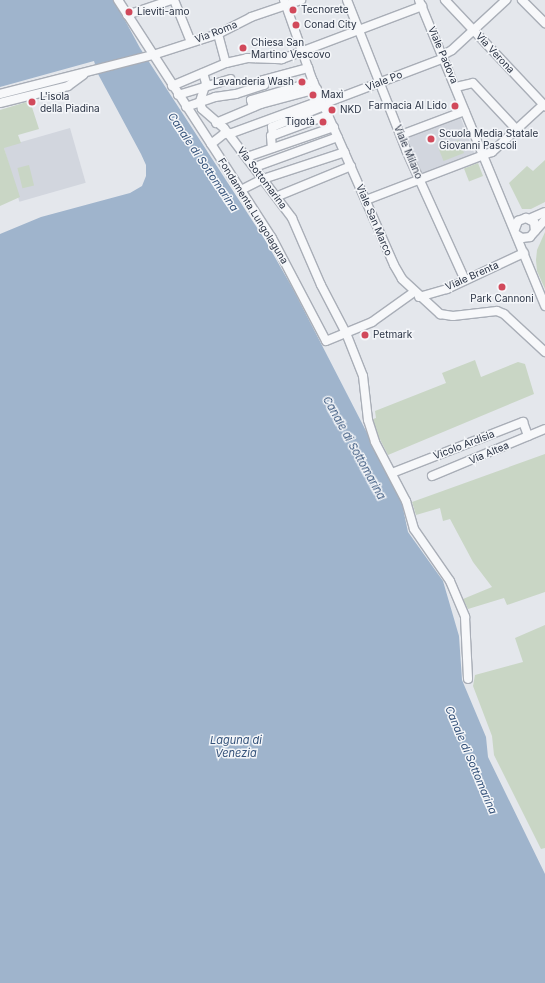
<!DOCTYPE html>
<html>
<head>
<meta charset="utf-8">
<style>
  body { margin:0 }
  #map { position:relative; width:545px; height:983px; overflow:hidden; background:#e4e7ec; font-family:Inter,sans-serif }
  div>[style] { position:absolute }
  .built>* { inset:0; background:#d2d6de; transform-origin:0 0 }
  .green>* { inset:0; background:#c9d6c5; transform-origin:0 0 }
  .water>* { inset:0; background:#9fb4cc }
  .roads { filter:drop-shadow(1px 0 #a9aeb7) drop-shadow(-1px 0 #a9aeb7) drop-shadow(0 1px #a9aeb7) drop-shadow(0 -1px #a9aeb7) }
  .minor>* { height:8px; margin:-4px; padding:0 4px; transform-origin:4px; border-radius:4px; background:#f7f8fa }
  .dots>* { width:11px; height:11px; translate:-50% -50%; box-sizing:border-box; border:2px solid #f4f6f9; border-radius:50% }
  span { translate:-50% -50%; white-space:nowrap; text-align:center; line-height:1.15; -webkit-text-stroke:3px #f4f6f9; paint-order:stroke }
  .poi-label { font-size:10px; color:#2b3445 }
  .left { translate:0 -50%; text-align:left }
  .right { translate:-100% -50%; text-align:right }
  .street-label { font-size:10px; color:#2b3445 }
  .water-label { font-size:11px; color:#34527a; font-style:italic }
</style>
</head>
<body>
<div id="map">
  <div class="built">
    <div style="clip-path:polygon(460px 116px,475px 155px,423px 174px,415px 166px,405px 139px)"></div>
    <div style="left:70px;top:128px;width:57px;height:69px;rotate:74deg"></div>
  </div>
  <div class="green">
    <div style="clip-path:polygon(30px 101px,39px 129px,18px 135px,21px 143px,4px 148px,20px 197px,0 206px,0 110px)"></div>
    <div style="left:459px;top:140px;width:14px;height:22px;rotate:69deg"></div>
    <div style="clip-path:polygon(545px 160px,545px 202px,531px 209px,522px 209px,509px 183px,527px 166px,533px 171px)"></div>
    <div style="left:478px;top:163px;width:14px;height:15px;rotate:69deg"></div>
    <div style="left:29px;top:165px;width:21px;height:12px;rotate:76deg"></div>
    <div style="clip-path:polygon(545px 232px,545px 289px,537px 271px,536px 260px,537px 250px)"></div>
    <div style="clip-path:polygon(475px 360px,481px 377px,518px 362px,525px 364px,534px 394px,388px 455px,370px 420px,376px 418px,375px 411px,446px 383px,442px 373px)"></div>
    <div style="clip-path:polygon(545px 454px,545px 592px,507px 605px,504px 598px,468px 609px,463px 599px,492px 587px,473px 562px,450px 519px,443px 521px,440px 508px,416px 515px,412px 502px)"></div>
    <div style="clip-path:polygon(545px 625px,545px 848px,541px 849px,494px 755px,492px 736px,473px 686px,475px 675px,523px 662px,515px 638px)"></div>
  </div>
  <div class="water">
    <div style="clip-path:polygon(0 0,114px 0,140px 48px,265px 240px,292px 287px,401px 499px,408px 532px,443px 581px,459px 636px,462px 680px,486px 737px,488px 757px,545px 874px,545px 983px,0 983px,0 234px,41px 217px,130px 193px,142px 186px,146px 176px,146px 165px,141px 154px,98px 74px,94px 61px,0 87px)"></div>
  </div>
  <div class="roads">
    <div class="minor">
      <div style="left:118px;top:0;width:283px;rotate:57.1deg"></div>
      <div style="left:272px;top:238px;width:116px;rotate:62.3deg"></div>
      <div style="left:326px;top:341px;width:50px;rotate:-22.4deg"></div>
      <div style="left:372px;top:322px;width:52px;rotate:-35.5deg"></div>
      <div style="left:174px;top:0;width:45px;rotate:68deg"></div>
      <div style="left:284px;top:0;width:84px;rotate:70.5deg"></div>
      <div style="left:312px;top:79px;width:203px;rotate:66.2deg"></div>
      <div style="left:394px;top:265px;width:16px;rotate:60deg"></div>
      <div style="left:402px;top:279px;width:52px;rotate:42.6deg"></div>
      <div style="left:440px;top:314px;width:13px;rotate:9deg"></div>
      <div style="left:453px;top:316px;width:44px;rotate:-6.5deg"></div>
      <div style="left:497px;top:311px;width:8px;rotate:23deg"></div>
      <div style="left:504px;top:314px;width:56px;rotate:42.8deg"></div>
      <div style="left:347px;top:0;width:161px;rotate:68.5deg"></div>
      <div style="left:406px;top:150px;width:143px;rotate:65.6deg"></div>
      <div style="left:419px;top:0;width:331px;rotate:67.6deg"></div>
      <div style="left:445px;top:0;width:146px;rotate:46.7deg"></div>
      <div style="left:522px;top:0;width:33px;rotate:45deg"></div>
      <div style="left:127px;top:15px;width:46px;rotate:-18.8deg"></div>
      <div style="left:218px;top:34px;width:30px;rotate:75deg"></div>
      <div style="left:226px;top:63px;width:22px;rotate:-13deg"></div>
      <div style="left:247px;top:58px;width:35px;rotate:2deg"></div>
      <div style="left:282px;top:59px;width:150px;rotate:-20.7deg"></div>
      <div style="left:443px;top:55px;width:10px;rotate:-29deg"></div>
      <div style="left:452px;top:50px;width:74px;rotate:-42.8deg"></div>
      <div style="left:203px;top:73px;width:10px;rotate:73deg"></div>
      <div style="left:206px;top:83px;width:20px;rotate:108deg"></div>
      <div style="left:200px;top:102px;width:7px;rotate:74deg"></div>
      <div style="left:202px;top:109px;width:29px;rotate:41deg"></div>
      <div style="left:224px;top:128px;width:113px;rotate:52.9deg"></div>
      <div style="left:292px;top:218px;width:73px;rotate:66.6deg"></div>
      <div style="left:321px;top:285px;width:54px;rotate:62.5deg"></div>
      <div style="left:346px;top:333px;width:46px;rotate:68.4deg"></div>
      <div style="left:363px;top:376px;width:44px;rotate:83.5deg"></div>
      <div style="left:368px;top:420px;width:23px;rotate:72deg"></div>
      <div style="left:375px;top:442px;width:67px;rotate:62.3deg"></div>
      <div style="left:406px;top:501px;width:29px;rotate:74deg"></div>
      <div style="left:414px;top:529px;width:63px;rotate:55.3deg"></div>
      <div style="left:450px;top:581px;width:39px;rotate:67deg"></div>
      <div style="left:465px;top:617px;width:62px;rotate:87.2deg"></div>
      <div style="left:172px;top:86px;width:59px;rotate:-23.1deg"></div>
      <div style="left:456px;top:87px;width:17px;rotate:-13deg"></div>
      <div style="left:473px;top:83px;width:63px;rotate:46.9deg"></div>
      <div style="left:0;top:94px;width:158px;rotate:-14.3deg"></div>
      <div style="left:153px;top:55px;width:68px;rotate:-17.9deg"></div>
      <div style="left:218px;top:34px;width:37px;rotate:-27deg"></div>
      <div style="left:251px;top:17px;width:53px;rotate:-18.8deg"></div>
      <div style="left:178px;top:95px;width:55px;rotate:-16.8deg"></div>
      <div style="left:0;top:103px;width:70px;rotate:-14deg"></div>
      <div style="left:68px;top:86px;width:19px;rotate:-36deg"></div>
      <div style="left:323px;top:104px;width:129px;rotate:-20.8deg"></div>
      <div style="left:186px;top:107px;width:31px;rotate:-19deg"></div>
      <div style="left:215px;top:97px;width:21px;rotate:-8deg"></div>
      <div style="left:236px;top:94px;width:29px;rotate:-18deg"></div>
      <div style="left:264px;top:85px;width:5px;rotate:-101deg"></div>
      <div style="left:263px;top:80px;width:47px;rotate:-14.9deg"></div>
      <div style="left:253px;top:107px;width:7px;rotate:-106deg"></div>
      <div style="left:251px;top:100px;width:65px;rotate:-16.2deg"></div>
      <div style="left:216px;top:123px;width:49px;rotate:-22.9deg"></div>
      <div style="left:261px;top:104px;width:58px;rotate:-15deg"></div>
      <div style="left:273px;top:135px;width:8px;rotate:-97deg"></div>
      <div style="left:272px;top:127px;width:56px;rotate:-22deg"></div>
      <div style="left:401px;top:135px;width:68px;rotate:-20.6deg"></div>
      <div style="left:211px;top:144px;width:16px;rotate:-38deg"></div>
      <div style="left:224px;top:134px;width:8px;rotate:-7deg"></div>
      <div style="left:232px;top:133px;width:96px;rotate:-20.1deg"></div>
      <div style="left:272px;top:148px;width:12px;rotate:-95deg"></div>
      <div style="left:271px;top:136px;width:61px;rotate:-20.2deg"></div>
      <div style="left:247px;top:157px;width:92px;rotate:-19deg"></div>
      <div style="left:255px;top:167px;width:88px;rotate:-19.9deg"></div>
      <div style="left:241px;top:190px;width:25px;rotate:-27deg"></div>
      <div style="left:263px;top:179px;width:86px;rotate:-18.2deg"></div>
      <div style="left:278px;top:196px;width:79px;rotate:-22.3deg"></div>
      <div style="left:366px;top:200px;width:135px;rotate:-20.9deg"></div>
      <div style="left:492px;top:152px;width:69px;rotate:-42.7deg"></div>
      <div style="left:529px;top:219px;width:17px;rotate:-24deg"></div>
      <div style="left:515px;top:229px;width:9px;rotate:-69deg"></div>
      <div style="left:518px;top:221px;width:9px;rotate:-21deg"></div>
      <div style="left:526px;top:218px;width:9px;rotate:27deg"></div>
      <div style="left:534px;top:222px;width:9px;rotate:84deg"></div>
      <div style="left:517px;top:235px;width:6px;rotate:31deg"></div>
      <div style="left:522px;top:238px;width:8px;rotate:-7deg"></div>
      <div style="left:530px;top:237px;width:23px;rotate:-49deg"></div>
      <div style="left:419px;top:297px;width:29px;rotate:-16deg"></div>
      <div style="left:447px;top:289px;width:85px;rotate:-25.1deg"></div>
      <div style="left:392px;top:473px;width:141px;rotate:-21.3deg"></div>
      <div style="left:523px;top:422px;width:15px;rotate:70deg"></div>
      <div style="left:432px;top:476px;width:122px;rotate:-22.6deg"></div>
    </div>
  </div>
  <div class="dots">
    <div style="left:293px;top:10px;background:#d1495b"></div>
    <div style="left:129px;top:12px;background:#d1495b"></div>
    <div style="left:296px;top:25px;background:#d1495b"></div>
    <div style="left:243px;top:48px;background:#d1495b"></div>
    <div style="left:302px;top:82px;background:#d1495b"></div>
    <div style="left:313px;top:95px;background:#d1495b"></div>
    <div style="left:32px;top:102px;background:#d1495b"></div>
    <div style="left:455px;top:106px;background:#d1495b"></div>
    <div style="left:332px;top:110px;background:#d1495b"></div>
    <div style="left:323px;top:122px;background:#d1495b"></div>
    <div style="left:431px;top:139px;background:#d1495b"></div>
    <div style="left:502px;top:287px;background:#d1495b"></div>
    <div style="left:365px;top:335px;background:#d1495b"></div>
  </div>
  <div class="poi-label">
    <span class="left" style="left:301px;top:10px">Tecnorete</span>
    <span class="left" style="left:137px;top:12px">Lieviti-amo</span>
    <span class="left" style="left:304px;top:25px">Conad City</span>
    <span class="left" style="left:251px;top:48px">Chiesa San<br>Martino Vescovo</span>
    <span class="right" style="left:294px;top:82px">Lavanderia Wash</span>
    <span class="left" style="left:321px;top:95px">Maxì</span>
    <span class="left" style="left:40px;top:102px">L'isola<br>della Piadina</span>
    <span class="right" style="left:447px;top:106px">Farmacia Al Lido</span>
    <span class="left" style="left:340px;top:110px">NKD</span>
    <span class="right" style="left:315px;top:122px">Tigotà</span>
    <span class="left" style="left:439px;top:139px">Scuola Media Statale<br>Giovanni Pascoli</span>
    <span style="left:502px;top:299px">Park Cannoni</span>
    <span class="left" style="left:373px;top:335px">Petmark</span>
  </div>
  <div class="street-label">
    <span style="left:216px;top:32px;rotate:-21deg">Via Roma</span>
    <span style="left:495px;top:53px;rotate:47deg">Via Verona</span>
    <span style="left:443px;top:55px;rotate:67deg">Viale Padova</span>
    <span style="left:384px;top:81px;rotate:-21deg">Viale Po</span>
    <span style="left:408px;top:152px;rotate:67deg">Viale Milano</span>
    <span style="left:262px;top:178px;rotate:53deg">Via Sottomarina</span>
    <span style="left:253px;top:211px;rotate:58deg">Fondamenta Lungolaguna</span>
    <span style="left:374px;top:220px;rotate:67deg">Viale San Marco</span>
    <span style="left:472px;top:276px;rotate:-24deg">Viale Brenta</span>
    <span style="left:464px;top:445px;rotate:-21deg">Vicolo Ardisia</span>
    <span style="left:489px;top:453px;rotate:-23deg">Via Altea</span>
  </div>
  <div class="water-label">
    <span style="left:203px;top:162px;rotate:56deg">Canale di Sottomarina</span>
    <span style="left:354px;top:448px;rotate:61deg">Canale di Sottomarina</span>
    <span style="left:236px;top:747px">Laguna di<br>Venezia</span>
    <span style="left:471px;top:760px;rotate:67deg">Canale di Sottomarina</span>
  </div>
</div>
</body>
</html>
